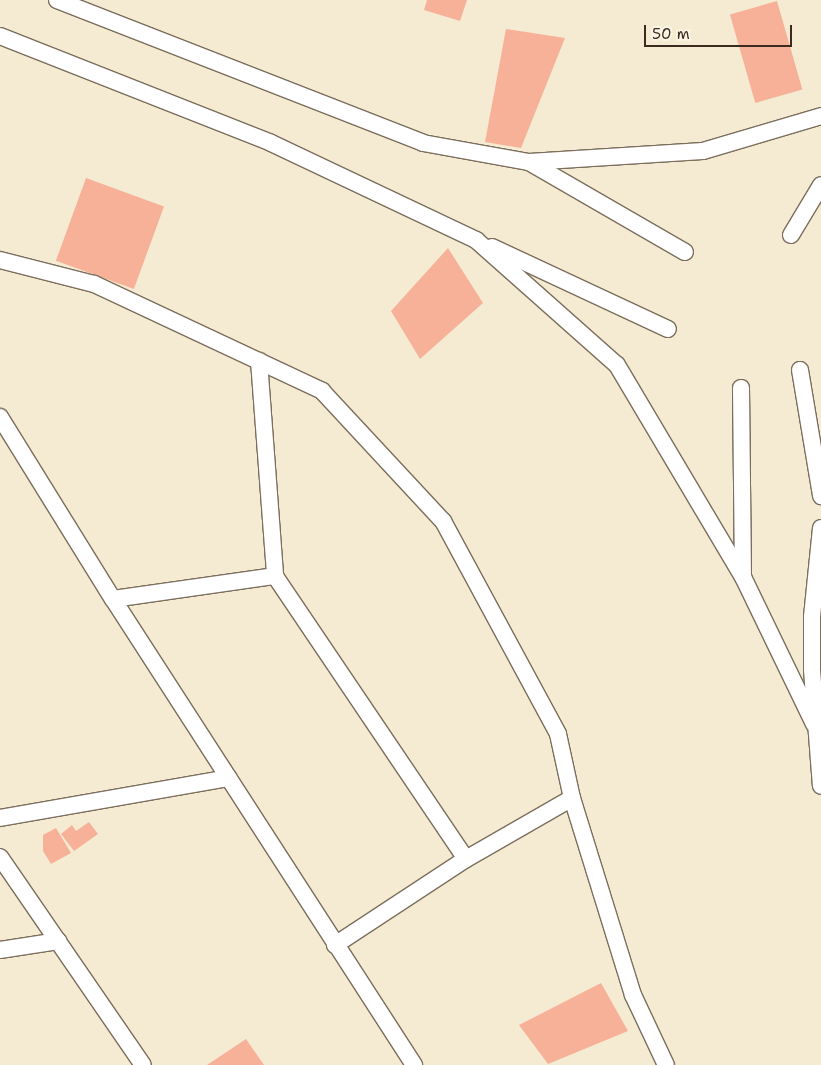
<!DOCTYPE html>
<html>
<head>
<meta charset="utf-8">
<style>
  body { margin:0 }
  #map { position:relative; width:821px; height:1065px; overflow:hidden; background:#f4ebd2; font-family:"Shantell Sans",sans-serif }
  div>[style] { position:absolute }
  .building>* { inset:0; background:#f7b199; transform-origin:0 0 }
  .roads { filter:drop-shadow(1px 0 #7c6e5d) drop-shadow(-1px 0 #7c6e5d) drop-shadow(0 1px #7c6e5d) drop-shadow(0 -1px #7c6e5d) }
  .street>* { height:16px; margin:-8px; padding:0 8px; transform-origin:8px; border-radius:8px; background:#fff }
  span { translate:-50% -50%; white-space:nowrap; text-align:center; line-height:1.15; -webkit-text-stroke:4.5px #fcf5e5; paint-order:stroke }
  .scale { position:absolute; left:644px; top:25px; width:148px; height:22px; box-sizing:border-box; border:2px solid #3b2a1e; border-top:0; padding-left:6px; font-size:15px; line-height:18px; white-space:nowrap; color:#3b2a1e; -webkit-text-stroke:4px #fcf5e5; paint-order:stroke }
</style>
</head>
<body>
<div id="map">
  <div class="building">
    <div style="clip-path:polygon(427px 0,467px 0,460px 21px,424px 10px)"></div>
    <div style="left:777px;top:1px;width:92px;height:49px;rotate:74deg"></div>
    <div style="clip-path:polygon(506px 29px,565px 38px,521px 148px,485px 142px)"></div>
    <div style="left:86px;top:178px;width:83px;height:88px;rotate:20deg"></div>
    <div style="clip-path:polygon(448px 248px,483px 303px,420px 359px,391px 311px)"></div>
    <div style="clip-path:polygon(89px 822px,98px 834px,74px 851px,61px 834px,72px 825px,76px 831px)"></div>
    <div style="clip-path:polygon(56px 828px,71px 853px,51px 864px,43px 851px,43px 835px)"></div>
    <div style="clip-path:polygon(601px 983px,628px 1031px,548px 1064px,519px 1025px)"></div>
    <div style="clip-path:polygon(246px 1039px,264px 1065px,207px 1065px)"></div>
  </div>
  <div class="roads">
    <div class="street">
      <div style="left:57px;top:0;width:393px;rotate:21.3deg"></div>
      <div style="left:423px;top:143px;width:108px;rotate:10.2deg"></div>
      <div style="left:529px;top:162px;width:174px;rotate:-3.6deg"></div>
      <div style="left:703px;top:151px;width:123px;rotate:-16.5deg"></div>
      <div style="left:0;top:36px;width:291px;rotate:21.5deg"></div>
      <div style="left:271px;top:143px;width:227px;rotate:25.3deg"></div>
      <div style="left:476px;top:240px;width:188px;rotate:41.6deg"></div>
      <div style="left:617px;top:365px;width:247px;rotate:59.3deg"></div>
      <div style="left:743px;top:577px;width:163px;rotate:64.2deg"></div>
      <div style="left:529px;top:162px;width:180px;rotate:30deg"></div>
      <div style="left:791px;top:235px;width:58px;rotate:-59deg"></div>
      <div style="left:492px;top:247px;width:194px;rotate:25deg"></div>
      <div style="left:0;top:260px;width:97px;rotate:14.3deg"></div>
      <div style="left:94px;top:284px;width:252px;rotate:25.1deg"></div>
      <div style="left:322px;top:391px;width:178px;rotate:47.1deg"></div>
      <div style="left:443px;top:521px;width:242px;rotate:61.6deg"></div>
      <div style="left:558px;top:734px;width:66px;rotate:77.7deg"></div>
      <div style="left:572px;top:798px;width:206px;rotate:72.8deg"></div>
      <div style="left:633px;top:995px;width:77px;rotate:64.8deg"></div>
      <div style="left:259px;top:361px;width:216px;rotate:85.7deg"></div>
      <div style="left:275px;top:576px;width:341px;rotate:56deg"></div>
      <div style="left:800px;top:370px;width:128px;rotate:80.5deg"></div>
      <div style="left:741px;top:388px;width:187px;rotate:89.4deg"></div>
      <div style="left:0;top:417px;width:214px;rotate:58.2deg"></div>
      <div style="left:113px;top:599px;width:555px;rotate:57.14deg"></div>
      <div style="left:821px;top:528px;width:89px;rotate:95.8deg"></div>
      <div style="left:812px;top:617px;width:53px;rotate:90deg"></div>
      <div style="left:812px;top:670px;width:116px;rotate:85.6deg"></div>
      <div style="left:113px;top:599px;width:164px;rotate:-8.1deg"></div>
      <div style="left:0;top:818px;width:232px;rotate:-9.9deg"></div>
      <div style="left:0;top:857px;width:252px;rotate:55.5deg"></div>
      <div style="left:335px;top:945px;width:157px;rotate:-33.3deg"></div>
      <div style="left:466px;top:859px;width:122px;rotate:-29.9deg"></div>
      <div style="left:0;top:950px;width:59px;rotate:-8.8deg"></div>
    </div>
  </div>
  <div class="scale">50 m</div>
</div>
</body>
</html>
